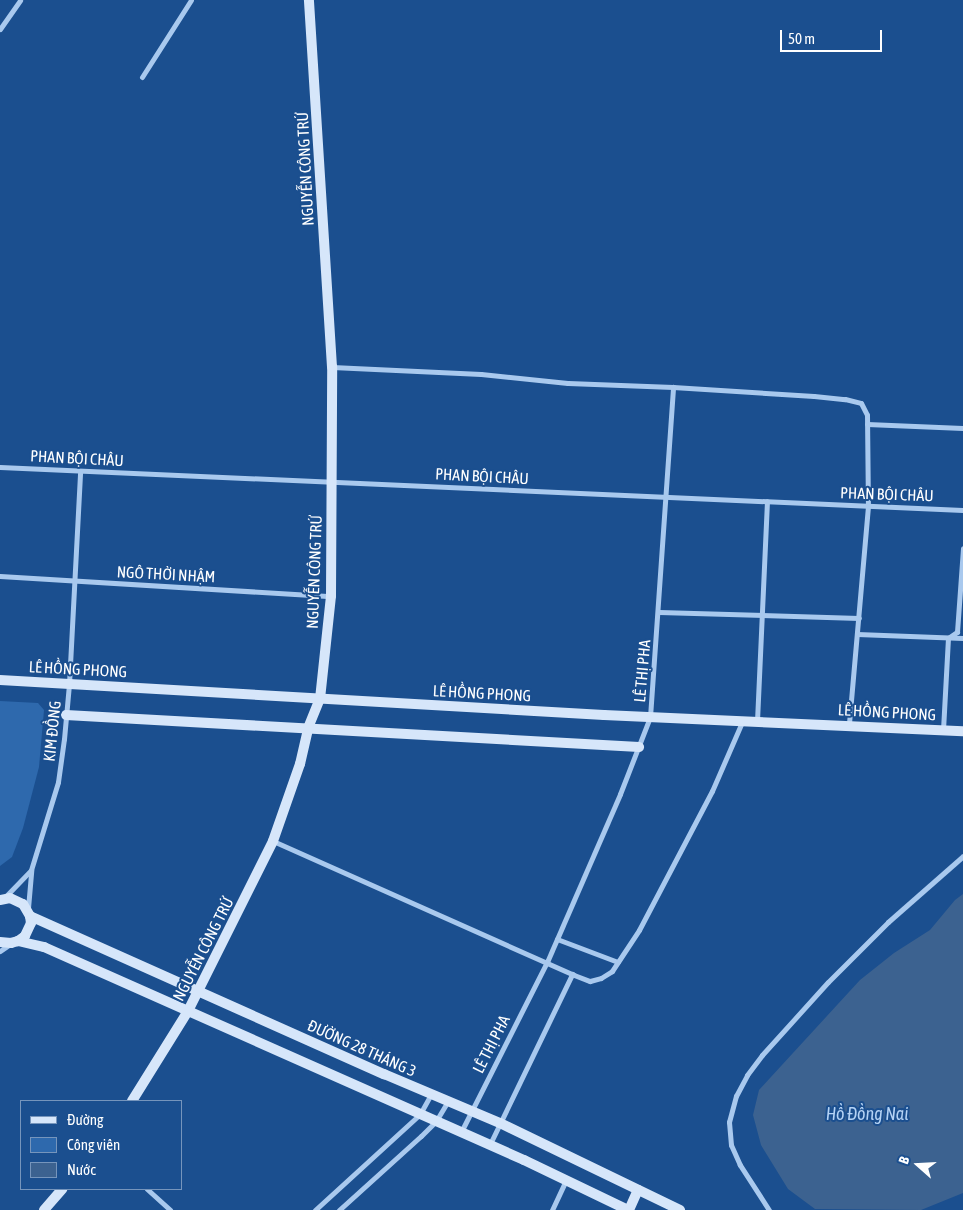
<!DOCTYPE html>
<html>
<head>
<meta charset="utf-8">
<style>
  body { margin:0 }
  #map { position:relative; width:963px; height:1210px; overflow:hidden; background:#1b4f8f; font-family:"Asap Condensed",sans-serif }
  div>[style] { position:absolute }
  .green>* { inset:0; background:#2e69ad }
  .water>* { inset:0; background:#3c6290 }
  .street>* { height:5px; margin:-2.5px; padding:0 2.5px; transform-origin:2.5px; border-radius:2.5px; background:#a9c9ee }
  .secondary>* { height:10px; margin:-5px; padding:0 5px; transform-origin:5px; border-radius:5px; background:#d6e6fa }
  span { translate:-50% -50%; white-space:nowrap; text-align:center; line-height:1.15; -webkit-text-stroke:4px #1b4f8f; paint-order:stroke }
  .street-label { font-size:16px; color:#fff }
  .water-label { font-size:18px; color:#b5d3f5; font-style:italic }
  .legend { position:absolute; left:20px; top:1100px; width:162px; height:90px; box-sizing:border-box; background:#1b4f8f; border:1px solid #7695bc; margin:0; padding:6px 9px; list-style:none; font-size:15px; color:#fff }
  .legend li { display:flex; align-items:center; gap:10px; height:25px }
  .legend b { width:25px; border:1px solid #7695bc }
  .north { position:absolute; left:893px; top:1140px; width:50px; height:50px; -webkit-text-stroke:4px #1b4f8f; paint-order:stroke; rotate:289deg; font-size:14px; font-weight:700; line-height:20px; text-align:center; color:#fff }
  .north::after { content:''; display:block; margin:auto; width:18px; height:22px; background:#fff; clip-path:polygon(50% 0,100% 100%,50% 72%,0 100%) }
  .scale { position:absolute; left:780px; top:30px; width:102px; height:22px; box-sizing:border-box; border:2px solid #fff; border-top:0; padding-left:6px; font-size:15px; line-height:18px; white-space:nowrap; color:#fff; -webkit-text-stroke:4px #1b4f8f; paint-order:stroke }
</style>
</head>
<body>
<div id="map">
  <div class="green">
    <div style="clip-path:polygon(0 701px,38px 703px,44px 710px,39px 767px,23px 828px,12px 857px,0 866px)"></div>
  </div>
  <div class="water">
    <div style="clip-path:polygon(963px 894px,963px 1193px,921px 1210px,815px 1209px,788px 1189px,761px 1145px,753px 1115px,759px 1090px,860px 980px,894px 953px,930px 930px,955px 900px)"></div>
  </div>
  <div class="street">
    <div style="left:0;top:29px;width:35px;rotate:-55deg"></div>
    <div style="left:142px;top:77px;width:91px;rotate:-57.5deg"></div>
    <div style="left:332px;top:367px;width:149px;rotate:2.7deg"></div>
    <div style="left:481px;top:374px;width:87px;rotate:5.9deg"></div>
    <div style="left:568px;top:383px;width:105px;rotate:2.2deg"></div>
    <div style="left:673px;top:387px;width:141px;rotate:3.7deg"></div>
    <div style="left:814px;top:396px;width:31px;rotate:6deg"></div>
    <div style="left:845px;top:399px;width:16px;rotate:14deg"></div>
    <div style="left:861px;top:403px;width:13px;rotate:63deg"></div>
    <div style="left:867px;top:415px;width:91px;rotate:89.4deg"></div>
    <div style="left:868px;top:506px;width:220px;rotate:95deg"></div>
    <div style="left:867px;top:424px;width:96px;rotate:2.4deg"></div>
    <div style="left:0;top:467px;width:964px;rotate:2.56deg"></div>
    <div style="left:0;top:576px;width:332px;rotate:3.5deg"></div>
    <div style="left:659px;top:612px;width:200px;rotate:1.7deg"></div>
    <div style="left:857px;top:634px;width:106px;rotate:2.2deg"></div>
    <div style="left:757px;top:721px;width:220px;rotate:-87.4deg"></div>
    <div style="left:943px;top:730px;width:92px;rotate:-86.9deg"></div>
    <div style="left:948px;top:638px;width:11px;rotate:-34deg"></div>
    <div style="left:957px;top:632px;width:84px;rotate:-85.9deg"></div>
    <div style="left:273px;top:841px;width:329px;rotate:24deg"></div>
    <div style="left:574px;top:975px;width:17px;rotate:21deg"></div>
    <div style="left:590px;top:981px;width:11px;rotate:-15deg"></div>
    <div style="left:601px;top:978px;width:13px;rotate:-32deg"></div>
    <div style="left:612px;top:971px;width:49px;rotate:-56.6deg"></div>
    <div style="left:639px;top:930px;width:157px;rotate:-62.3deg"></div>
    <div style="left:712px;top:791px;width:75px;rotate:-66.5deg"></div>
    <div style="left:5px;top:897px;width:37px;rotate:-46deg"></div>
    <div style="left:28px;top:908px;width:38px;rotate:-85deg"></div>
    <div style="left:31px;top:870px;width:92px;rotate:-72.9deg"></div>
    <div style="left:58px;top:782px;width:43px;rotate:-82.1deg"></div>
    <div style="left:64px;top:739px;width:55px;rotate:-84.8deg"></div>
    <div style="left:69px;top:684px;width:213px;rotate:-87deg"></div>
    <div style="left:557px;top:939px;width:65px;rotate:20.7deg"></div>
    <div style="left:0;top:951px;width:12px;rotate:-35deg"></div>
    <div style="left:461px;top:1132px;width:191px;rotate:-63.2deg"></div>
    <div style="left:547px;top:962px;width:183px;rotate:-66.5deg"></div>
    <div style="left:620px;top:794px;width:83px;rotate:-68.7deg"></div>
    <div style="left:650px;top:717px;width:331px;rotate:-86deg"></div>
    <div style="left:490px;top:1144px;width:189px;rotate:-64.2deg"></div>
    <div style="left:147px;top:1189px;width:31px;rotate:42deg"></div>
    <div style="left:315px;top:1210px;width:142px;rotate:-42.4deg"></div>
    <div style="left:420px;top:1114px;width:23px;rotate:-61deg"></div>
    <div style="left:339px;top:1210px;width:110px;rotate:-42.1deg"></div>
    <div style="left:421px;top:1136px;width:21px;rotate:-45deg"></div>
    <div style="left:436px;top:1121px;width:23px;rotate:-59deg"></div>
    <div style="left:552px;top:1210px;width:33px;rotate:-65deg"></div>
    <div style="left:769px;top:1210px;width:54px;rotate:-122.8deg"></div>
    <div style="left:740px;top:1165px;width:22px;rotate:-114deg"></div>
    <div style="left:731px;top:1145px;width:23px;rotate:-95deg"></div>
    <div style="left:729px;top:1122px;width:27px;rotate:-75deg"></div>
    <div style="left:736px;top:1096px;width:24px;rotate:-62deg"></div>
    <div style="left:747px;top:1075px;width:25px;rotate:-53deg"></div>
    <div style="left:762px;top:1055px;width:98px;rotate:-47.9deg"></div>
    <div style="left:828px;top:982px;width:85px;rotate:-45deg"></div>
    <div style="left:888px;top:922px;width:100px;rotate:-41.3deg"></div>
  </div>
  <div class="secondary">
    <div style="left:0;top:680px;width:605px;rotate:3.32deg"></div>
    <div style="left:604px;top:715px;width:359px;rotate:2.6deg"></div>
    <div style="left:66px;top:715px;width:574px;rotate:3.2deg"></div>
    <div style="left:0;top:900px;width:10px;rotate:-11deg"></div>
    <div style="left:10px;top:898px;width:14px;rotate:25deg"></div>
    <div style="left:23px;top:904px;width:14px;rotate:60deg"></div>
    <div style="left:30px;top:916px;width:7px;rotate:82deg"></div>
    <div style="left:31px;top:923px;width:14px;rotate:115deg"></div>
    <div style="left:25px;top:936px;width:9px;rotate:144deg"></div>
    <div style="left:18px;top:941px;width:7px;rotate:164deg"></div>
    <div style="left:11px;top:943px;width:11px;rotate:-175deg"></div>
    <div style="left:30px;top:916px;width:388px;rotate:24.1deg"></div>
    <div style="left:384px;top:1074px;width:126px;rotate:22.9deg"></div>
    <div style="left:500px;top:1123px;width:200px;rotate:25.8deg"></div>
    <div style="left:18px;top:941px;width:27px;rotate:13deg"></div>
    <div style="left:44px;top:947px;width:525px;rotate:23.93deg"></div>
    <div style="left:524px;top:1160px;width:115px;rotate:25.7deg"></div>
    <div style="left:132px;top:1101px;width:106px;rotate:-58.1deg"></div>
    <div style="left:188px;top:1011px;width:190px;rotate:-63.4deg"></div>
    <div style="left:273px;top:841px;width:82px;rotate:-70.7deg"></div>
    <div style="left:300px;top:764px;width:37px;rotate:-77deg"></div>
    <div style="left:308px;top:728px;width:31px;rotate:-68deg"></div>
    <div style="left:320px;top:699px;width:104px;rotate:-83.9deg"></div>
    <div style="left:331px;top:596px;width:229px;rotate:-89.7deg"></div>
    <div style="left:332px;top:367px;width:368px;rotate:-93.6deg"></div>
    <div style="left:44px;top:1210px;width:28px;rotate:-49deg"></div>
    <div style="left:629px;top:1210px;width:22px;rotate:-66deg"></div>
  </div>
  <div class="street-label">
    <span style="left:305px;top:169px;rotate:-93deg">NGUYỄN CÔNG TRỨ</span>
    <span style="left:77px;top:458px;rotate:3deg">PHAN BỘI CHÂU</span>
    <span style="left:482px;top:476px;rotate:3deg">PHAN BỘI CHÂU</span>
    <span style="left:887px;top:494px;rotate:2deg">PHAN BỘI CHÂU</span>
    <span style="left:314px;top:572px;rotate:-88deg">NGUYỄN CÔNG TRỨ</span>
    <span style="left:166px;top:574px;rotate:3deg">NGÔ THỜI NHẬM</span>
    <span style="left:78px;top:669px;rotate:3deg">LÊ HỒNG PHONG</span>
    <span style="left:642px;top:671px;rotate:-85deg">LÊ THỊ PHA</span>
    <span style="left:482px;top:693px;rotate:3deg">LÊ HỒNG PHONG</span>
    <span style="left:887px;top:712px;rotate:3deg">LÊ HỒNG PHONG</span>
    <span style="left:52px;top:731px;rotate:-84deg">KIM ĐỒNG</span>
    <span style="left:203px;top:949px;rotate:-63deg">NGUYỄN CÔNG TRỨ</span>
    <span style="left:491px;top:1044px;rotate:-63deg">LÊ THỊ PHA</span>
    <span style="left:362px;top:1048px;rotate:24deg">ĐƯỜNG 28 THÁNG 3</span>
  </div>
  <div class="water-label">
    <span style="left:867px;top:1114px">Hồ Đồng Nai</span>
  </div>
  <ul class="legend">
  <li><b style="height:6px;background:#d6e6fa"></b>Đường</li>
  <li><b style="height:14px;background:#2e69ad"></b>Công viên</li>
  <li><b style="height:14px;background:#3c6290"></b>Nước</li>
  </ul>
  <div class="north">B</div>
  <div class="scale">50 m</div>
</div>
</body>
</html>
